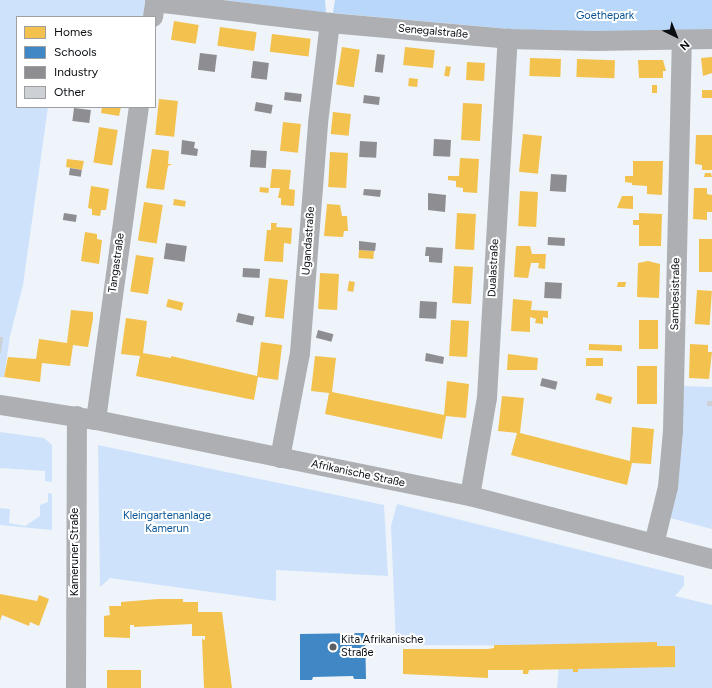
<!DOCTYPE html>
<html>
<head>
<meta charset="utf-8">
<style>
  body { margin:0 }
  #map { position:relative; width:712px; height:688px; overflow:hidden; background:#eef4fa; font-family:Figtree,sans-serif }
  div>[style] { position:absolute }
  .green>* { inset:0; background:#cee3fb }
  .forest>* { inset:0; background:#b9d7f9 }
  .homes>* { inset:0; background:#f2c14e; transform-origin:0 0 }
  .schools>* { inset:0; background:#3f88c5 }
  .industry>* { inset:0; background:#8d8d92; transform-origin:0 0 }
  .building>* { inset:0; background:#cdd1d6; transform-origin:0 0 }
  .minor>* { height:20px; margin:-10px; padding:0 10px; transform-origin:10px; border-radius:10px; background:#adafb3 }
  .dots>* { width:11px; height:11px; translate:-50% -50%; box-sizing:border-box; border:2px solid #fff; border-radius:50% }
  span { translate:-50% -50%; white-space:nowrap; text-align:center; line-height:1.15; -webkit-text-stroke:4px #fff; paint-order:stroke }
  .park-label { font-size:11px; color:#075496 }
  .street-label { font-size:11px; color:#0a0e11 }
  .poi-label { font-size:11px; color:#0a0e11 }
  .left { translate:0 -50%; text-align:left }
  .legend { position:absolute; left:16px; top:16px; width:140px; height:92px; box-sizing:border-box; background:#fff; border:1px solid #9d9fa0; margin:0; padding:5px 7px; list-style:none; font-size:12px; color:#0a0e11 }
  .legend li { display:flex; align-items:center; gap:8px; height:20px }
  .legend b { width:20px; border:1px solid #9d9fa0 }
  .north { position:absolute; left:656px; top:16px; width:40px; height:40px; -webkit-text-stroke:3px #fff; paint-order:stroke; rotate:137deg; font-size:11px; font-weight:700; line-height:16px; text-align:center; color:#0a0e11 }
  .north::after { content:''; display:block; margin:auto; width:14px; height:18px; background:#0a0e11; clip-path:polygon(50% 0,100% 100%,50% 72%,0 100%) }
</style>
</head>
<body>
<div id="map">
  <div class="green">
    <div style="clip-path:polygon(0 0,145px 0,143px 17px,17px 17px,17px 107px,48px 107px,23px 285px,10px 336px,4px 377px,0 377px)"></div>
    <div style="clip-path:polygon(682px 386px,712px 387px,712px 529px,670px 518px)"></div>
    <div style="clip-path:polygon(0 432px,44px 438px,52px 445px,52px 482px,45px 481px,45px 471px,0 468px)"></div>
    <div style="clip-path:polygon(98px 445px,384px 505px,388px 576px,276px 570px,276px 601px,110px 578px,100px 587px)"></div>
    <div style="clip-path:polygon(48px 493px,52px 494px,52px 530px,0 525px,0 508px,10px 509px,9px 523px,25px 526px,40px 516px,40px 505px,48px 502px)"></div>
    <div style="clip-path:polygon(397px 504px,684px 576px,684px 586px,675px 596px,712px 605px,712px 688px,557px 688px,559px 665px,675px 667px,675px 646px,396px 645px,391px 526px)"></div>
  </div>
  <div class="forest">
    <div style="clip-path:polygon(225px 0,325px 0,326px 13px)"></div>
    <div style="clip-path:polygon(335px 0,712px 0,712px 29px,598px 33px,510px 29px,333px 13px)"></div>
  </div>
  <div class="homes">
    <div style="left:174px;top:21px;width:25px;height:19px;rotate:9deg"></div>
    <div style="left:220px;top:27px;width:37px;height:19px;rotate:8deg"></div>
    <div style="left:272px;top:34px;width:39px;height:18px;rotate:7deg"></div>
    <div style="left:342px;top:47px;width:18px;height:38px;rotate:9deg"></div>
    <div style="left:405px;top:47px;width:30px;height:18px;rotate:6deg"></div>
    <div style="clip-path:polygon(712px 57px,712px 73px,703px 76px,701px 58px)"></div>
    <div style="left:530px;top:58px;width:31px;height:18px;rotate:2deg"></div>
    <div style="left:577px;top:59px;width:38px;height:18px;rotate:2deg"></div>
    <div style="clip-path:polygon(638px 60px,663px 60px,666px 71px,663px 71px,663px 78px,639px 78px)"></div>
    <div style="left:467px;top:62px;width:18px;height:18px;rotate:3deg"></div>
    <div style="left:446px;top:66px;width:5px;height:10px;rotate:11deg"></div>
    <div style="left:409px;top:78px;width:9px;height:8px;rotate:6deg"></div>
    <div style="left:652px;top:85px;width:5px;height:8px"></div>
    <div style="left:702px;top:90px;width:10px;height:8px"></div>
    <div style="left:159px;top:99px;width:19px;height:36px;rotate:6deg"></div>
    <div style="left:463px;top:103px;width:19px;height:37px;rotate:3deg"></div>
    <div style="clip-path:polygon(102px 107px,121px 107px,119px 116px,101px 113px)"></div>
    <div style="left:333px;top:112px;width:18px;height:22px;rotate:6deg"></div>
    <div style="left:283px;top:122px;width:18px;height:29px;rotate:6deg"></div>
    <div style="left:99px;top:127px;width:19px;height:36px;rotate:9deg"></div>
    <div style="left:523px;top:134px;width:19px;height:38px;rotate:6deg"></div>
    <div style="clip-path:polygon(696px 135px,712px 135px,712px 170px,702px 170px,702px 165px,695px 164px)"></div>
    <div style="clip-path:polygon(152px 149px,169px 151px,168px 164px,172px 164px,168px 166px,164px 190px,146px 188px)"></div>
    <div style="left:330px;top:152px;width:18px;height:35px;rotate:3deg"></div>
    <div style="clip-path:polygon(460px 158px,479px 159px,477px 193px,463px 192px,463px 188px,456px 187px,456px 181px,448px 180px,448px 176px,459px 176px)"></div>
    <div style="clip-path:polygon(67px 159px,84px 161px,82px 170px,66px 167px)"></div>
    <div style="clip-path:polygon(633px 161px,663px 161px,662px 195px,647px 194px,647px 186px,632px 185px,632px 183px,625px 182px,625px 176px,633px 176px)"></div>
    <div style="clip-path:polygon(272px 169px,291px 170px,289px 189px,295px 190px,294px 206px,281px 205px,281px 198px,278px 198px,280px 188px,270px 188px)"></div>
    <div style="clip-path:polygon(705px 173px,711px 173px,712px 177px,704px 177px)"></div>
    <div style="clip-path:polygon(91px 186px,109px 189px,106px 210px,101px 210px,100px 216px,92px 215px,92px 209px,88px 208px)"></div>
    <div style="left:260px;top:187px;width:9px;height:5px;rotate:6deg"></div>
    <div style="clip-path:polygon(694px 188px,707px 188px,707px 194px,712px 195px,712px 212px,707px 212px,707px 220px,693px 219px)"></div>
    <div style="left:520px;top:191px;width:18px;height:35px;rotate:3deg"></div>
    <div style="clip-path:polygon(622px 196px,633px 196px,633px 209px,617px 208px)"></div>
    <div style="left:174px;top:199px;width:12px;height:6px;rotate:9deg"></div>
    <div style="left:144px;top:202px;width:19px;height:39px;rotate:9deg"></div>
    <div style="clip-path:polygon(327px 204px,340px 205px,342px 216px,347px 216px,348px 231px,344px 231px,343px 237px,324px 236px)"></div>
    <div style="left:457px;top:213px;width:19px;height:36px;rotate:3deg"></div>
    <div style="clip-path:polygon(639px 213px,662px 214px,661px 246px,639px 246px,639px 225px,633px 225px,633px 220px,639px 220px)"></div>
    <div style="clip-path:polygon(271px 223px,277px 223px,276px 227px,292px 228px,291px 244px,284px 243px,283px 262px,264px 261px,267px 230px,271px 230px)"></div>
    <div style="clip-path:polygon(85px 232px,97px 234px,97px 239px,102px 240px,99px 264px,81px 261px)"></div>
    <div style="left:699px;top:239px;width:13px;height:33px"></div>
    <div style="clip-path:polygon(516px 246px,530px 246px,532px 254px,546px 254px,545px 269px,538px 268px,539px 263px,531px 263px,528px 278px,514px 277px)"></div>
    <div style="left:359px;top:250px;width:15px;height:8px;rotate:4deg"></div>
    <div style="left:136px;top:255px;width:18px;height:37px;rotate:9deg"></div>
    <div style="clip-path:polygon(648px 261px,660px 264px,659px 298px,637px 297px,638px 263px)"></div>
    <div style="left:454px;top:266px;width:19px;height:37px;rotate:3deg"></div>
    <div style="left:320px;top:273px;width:19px;height:36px;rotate:3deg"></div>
    <div style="left:269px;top:278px;width:19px;height:39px;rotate:6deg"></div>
    <div style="left:349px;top:281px;width:6px;height:10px;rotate:9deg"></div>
    <div style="clip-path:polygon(618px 282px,626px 282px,625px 287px,617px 287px)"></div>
    <div style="left:697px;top:290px;width:15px;height:34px;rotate:4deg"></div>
    <div style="left:168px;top:299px;width:16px;height:8px;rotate:14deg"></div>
    <div style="clip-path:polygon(513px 299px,532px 301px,531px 310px,548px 311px,548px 318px,543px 317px,543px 324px,535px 323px,536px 319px,530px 317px,530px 332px,511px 331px)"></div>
    <div style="clip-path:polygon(71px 310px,93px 312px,93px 319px,88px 347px,73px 345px,70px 366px,42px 363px,40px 382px,4px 377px,8px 357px,36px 359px,39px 339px,67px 343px)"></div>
    <div style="clip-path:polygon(126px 318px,147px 321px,143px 353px,171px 358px,171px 356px,257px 376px,261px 342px,282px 345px,278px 380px,258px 377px,254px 400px,136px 376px,140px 356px,121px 354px)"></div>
    <div style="left:451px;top:320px;width:18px;height:36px;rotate:3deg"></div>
    <div style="left:639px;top:320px;width:19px;height:29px"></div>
    <div style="left:589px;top:344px;width:33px;height:6px;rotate:2deg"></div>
    <div style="clip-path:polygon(690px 344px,708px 345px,708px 352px,712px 352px,709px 379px,689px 378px)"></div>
    <div style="clip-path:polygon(508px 354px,538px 358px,537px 370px,507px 370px)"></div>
    <div style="clip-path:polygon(315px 356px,336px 358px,332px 392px,444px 415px,447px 381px,469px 384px,466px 418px,446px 416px,442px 439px,325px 414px,329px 393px,311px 391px)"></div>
    <div style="left:586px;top:358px;width:17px;height:8px"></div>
    <div style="left:637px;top:366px;width:20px;height:38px"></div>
    <div style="left:597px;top:393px;width:16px;height:7px;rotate:15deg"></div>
    <div style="clip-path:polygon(502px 396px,524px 398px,520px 433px,630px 461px,632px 427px,654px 429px,651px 464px,632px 463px,627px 485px,511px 455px,517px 433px,498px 431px)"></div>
    <div style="clip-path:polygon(0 594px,37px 601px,39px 595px,49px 599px,39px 626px,30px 622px,29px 626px,2px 615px,0 621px)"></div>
    <div style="clip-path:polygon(158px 599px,183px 599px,183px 602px,198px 602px,198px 612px,222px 612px,232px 688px,204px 688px,202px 639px,205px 640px,205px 636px,192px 636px,192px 624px,134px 627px,134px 625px,130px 625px,130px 638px,104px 637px,104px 616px,110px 615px,109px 606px,121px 606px,121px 602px)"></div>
    <div style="clip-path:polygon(657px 642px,657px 646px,675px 646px,675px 667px,578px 669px,578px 672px,573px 672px,573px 669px,529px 670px,528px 674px,523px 674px,523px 670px,488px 670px,488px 678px,403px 674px,403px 649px,488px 649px,494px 648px,494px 645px,505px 645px)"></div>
    <div style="left:141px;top:670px;width:18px;height:34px;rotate:90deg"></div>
  </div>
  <div class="schools">
    <div style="clip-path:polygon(365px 633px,366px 679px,354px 679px,353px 676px,313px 677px,312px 680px,300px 680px,300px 634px)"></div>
  </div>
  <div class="industry">
    <div style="left:200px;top:53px;width:17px;height:17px;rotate:7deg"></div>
    <div style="left:377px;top:54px;width:8px;height:18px;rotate:7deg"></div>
    <div style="left:253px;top:61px;width:16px;height:17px;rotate:7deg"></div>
    <div style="left:285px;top:92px;width:17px;height:8px;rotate:7deg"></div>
    <div style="left:364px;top:95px;width:16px;height:8px;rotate:7deg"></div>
    <div style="left:256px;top:102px;width:17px;height:9px;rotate:10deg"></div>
    <div style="left:74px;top:108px;width:17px;height:13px;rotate:7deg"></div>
    <div style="left:434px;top:139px;width:17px;height:17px;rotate:3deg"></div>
    <div style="clip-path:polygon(182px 140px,195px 142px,194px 148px,198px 149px,197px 156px,181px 154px)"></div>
    <div style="left:360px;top:141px;width:17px;height:16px;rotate:3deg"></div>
    <div style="left:251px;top:150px;width:16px;height:17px;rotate:4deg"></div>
    <div style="left:70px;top:168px;width:12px;height:7px;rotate:9deg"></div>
    <div style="left:551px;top:174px;width:16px;height:17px;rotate:4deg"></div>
    <div style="clip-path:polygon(364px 189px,381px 190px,380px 197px,363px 195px)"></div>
    <div style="clip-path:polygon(428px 193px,446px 195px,445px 212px,428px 210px)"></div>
    <div style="left:64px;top:213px;width:13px;height:7px;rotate:9deg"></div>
    <div style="left:548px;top:237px;width:17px;height:8px;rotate:3deg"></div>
    <div style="clip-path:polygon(359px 241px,376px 243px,375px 251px,359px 250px)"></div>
    <div style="left:166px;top:243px;width:21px;height:16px;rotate:8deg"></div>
    <div style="clip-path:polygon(426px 247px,443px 248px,442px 263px,429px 262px,429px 256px,425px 256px)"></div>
    <div style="left:243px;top:268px;width:17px;height:9px;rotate:3deg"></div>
    <div style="left:545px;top:282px;width:17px;height:16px;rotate:3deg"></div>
    <div style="left:420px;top:301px;width:17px;height:17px;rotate:3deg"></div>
    <div style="left:238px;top:313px;width:17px;height:9px;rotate:13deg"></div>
    <div style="left:318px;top:330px;width:16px;height:8px;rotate:15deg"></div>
    <div style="clip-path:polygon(426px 353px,444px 357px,443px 364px,425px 361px)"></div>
    <div style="left:542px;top:378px;width:16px;height:8px;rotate:14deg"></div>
  </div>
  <div class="building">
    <div style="clip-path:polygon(0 337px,3px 337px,1px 353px,0 353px)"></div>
    <div style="left:707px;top:401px;width:5px;height:5px"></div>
  </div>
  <div class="minor">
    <div style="left:153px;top:17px;width:15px;rotate:-82deg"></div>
    <div style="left:155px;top:2px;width:176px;rotate:6.8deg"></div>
    <div style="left:330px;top:23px;width:179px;rotate:5.1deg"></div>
    <div style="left:508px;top:39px;width:87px;rotate:1.3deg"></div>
    <div style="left:595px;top:41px;width:117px;rotate:-1deg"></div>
    <div style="left:0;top:405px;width:97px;rotate:8.9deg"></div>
    <div style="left:96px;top:420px;width:382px;rotate:11.5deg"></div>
    <div style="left:470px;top:496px;width:250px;rotate:14.6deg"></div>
    <div style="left:96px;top:420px;width:316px;rotate:-82.2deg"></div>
    <div style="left:280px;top:458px;width:107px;rotate:-79.2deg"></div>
    <div style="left:300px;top:353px;width:231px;rotate:-85.5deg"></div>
    <div style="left:318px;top:123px;width:101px;rotate:-83.2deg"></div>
    <div style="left:470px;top:496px;width:99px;rotate:-80.2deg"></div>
    <div style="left:487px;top:398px;width:360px;rotate:-86.7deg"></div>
    <div style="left:654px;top:544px;width:59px;rotate:-76.2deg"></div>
    <div style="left:668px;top:487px;width:56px;rotate:-84.9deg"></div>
    <div style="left:673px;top:431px;width:390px;rotate:-88.7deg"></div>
    <div style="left:76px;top:688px;width:272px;rotate:-89.8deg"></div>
  </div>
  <div class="dots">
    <div style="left:333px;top:647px;background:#5a5e63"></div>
  </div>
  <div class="park-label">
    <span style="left:605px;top:16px">Goethepark</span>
    <span style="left:167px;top:523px">Kleingartenanlage<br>Kamerun</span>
  </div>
  <div class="street-label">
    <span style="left:433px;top:32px;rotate:5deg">Senegalstraße</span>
    <span style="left:309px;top:241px;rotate:-86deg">Ugandastraße</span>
    <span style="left:117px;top:263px;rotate:-82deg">Tangastraße</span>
    <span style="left:494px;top:268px;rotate:-87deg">Dualastraße</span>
    <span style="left:676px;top:294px;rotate:-89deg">Sambesistraße</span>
    <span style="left:358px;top:474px;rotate:12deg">Afrikanische Straße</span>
    <span style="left:75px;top:552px;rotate:-90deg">Kameruner Straße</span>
  </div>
  <div class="poi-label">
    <span class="left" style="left:341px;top:647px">Kita Afrikanische<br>Straße</span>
  </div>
  <ul class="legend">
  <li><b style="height:11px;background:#f2c14e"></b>Homes</li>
  <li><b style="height:11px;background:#3f88c5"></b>Schools</li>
  <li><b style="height:11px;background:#8d8d92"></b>Industry</li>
  <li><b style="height:11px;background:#cdd1d6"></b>Other</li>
  </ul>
  <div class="north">N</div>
</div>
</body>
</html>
